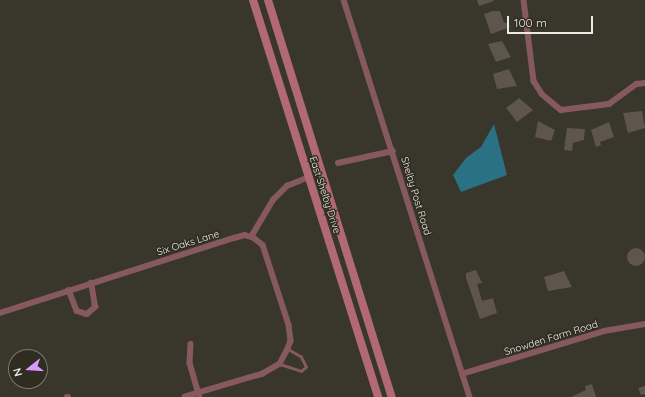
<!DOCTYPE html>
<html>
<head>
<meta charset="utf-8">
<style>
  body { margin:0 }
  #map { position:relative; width:645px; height:397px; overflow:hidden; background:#39362c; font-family:Quicksand,sans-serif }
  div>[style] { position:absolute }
  .water>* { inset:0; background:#2a7183 }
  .building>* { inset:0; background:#5e564c }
  .round { border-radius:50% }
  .lane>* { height:2.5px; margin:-1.25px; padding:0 1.25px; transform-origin:1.25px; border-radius:1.25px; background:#86595e }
  .street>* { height:5.5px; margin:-2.75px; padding:0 2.75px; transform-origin:2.75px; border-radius:2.75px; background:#86595e }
  .secondary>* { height:8px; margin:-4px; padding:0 4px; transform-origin:4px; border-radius:4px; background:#b16a73 }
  span { translate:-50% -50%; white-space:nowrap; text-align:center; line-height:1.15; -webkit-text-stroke:3px #2f2c22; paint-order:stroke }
  .street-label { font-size:10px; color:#ebe9e3 }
  .north { position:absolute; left:8px; top:349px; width:40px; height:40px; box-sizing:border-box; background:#2f2c22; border:1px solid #7a786f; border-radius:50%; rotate:253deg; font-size:11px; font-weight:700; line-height:16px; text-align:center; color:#ebe9e3 }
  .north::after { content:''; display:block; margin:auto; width:14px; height:18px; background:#d79bf9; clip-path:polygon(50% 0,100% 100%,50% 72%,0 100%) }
  .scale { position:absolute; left:507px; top:16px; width:86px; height:18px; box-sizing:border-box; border:2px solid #ebe9e3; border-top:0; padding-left:5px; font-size:12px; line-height:14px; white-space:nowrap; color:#ebe9e3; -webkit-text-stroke:3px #2f2c22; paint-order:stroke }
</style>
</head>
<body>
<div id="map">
  <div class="water">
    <div style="clip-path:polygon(494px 124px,507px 175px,461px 192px,453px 175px,466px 158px,481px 147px)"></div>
  </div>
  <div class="building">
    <div style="clip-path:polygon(477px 0,493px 0,494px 1px,479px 6px)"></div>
    <div style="clip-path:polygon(493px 11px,500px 11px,504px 23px,508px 22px,510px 27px,491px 34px,484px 14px)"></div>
    <div style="clip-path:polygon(502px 41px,511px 57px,496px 62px,488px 44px)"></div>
    <div style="clip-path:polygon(509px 69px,517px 86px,497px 89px,493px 74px)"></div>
    <div style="clip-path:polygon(519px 98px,533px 110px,517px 122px,506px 108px)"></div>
    <div style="clip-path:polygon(642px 111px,645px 128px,628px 133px,623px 113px)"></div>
    <div style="clip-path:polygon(538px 121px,555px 130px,551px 141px,535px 137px)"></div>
    <div style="clip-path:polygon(609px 122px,614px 137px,600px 142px,601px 145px,596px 147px,591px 130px)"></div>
    <div style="clip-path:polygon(567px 128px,585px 129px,584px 140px,573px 143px,572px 151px,564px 150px)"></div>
    <div class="round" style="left:627px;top:248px;width:18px;height:18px"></div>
    <div style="clip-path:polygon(476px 270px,482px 283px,477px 284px,482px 301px,493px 298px,497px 313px,480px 319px,466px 278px,466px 273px)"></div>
    <div style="clip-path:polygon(564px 271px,572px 287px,548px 291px,544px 277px)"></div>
    <div style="clip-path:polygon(592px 384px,596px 397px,571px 397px,586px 390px,585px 386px)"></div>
    <div style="clip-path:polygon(645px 386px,645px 394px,641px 395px,638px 388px)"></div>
  </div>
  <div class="lane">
    <div style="left:280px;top:364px;width:22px;rotate:18deg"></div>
    <div style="left:301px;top:371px;width:6px;rotate:-39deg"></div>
    <div style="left:306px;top:367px;width:11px;rotate:-117deg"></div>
    <div style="left:301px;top:357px;width:14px;rotate:-150deg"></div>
  </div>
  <div class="street">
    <div style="left:344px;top:0;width:417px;rotate:72.4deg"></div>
    <div style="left:524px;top:0;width:82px;rotate:83deg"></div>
    <div style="left:534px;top:81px;width:15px;rotate:58deg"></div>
    <div style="left:542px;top:94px;width:25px;rotate:40deg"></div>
    <div style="left:561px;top:110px;width:48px;rotate:-7.1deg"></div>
    <div style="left:609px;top:104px;width:34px;rotate:-36deg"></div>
    <div style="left:637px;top:84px;width:8px;rotate:-7deg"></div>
    <div style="left:338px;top:163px;width:56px;rotate:-12.3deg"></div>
    <div style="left:251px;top:237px;width:43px;rotate:-59.3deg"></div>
    <div style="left:273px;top:200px;width:20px;rotate:-45deg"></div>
    <div style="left:287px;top:186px;width:24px;rotate:-22deg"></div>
    <div style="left:69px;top:290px;width:22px;rotate:69deg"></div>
    <div style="left:77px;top:311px;width:10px;rotate:17deg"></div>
    <div style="left:87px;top:314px;width:11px;rotate:-41deg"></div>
    <div style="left:95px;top:307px;width:24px;rotate:-99deg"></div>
    <div style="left:0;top:313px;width:246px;rotate:-17.8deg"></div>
    <div style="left:234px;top:238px;width:11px;rotate:-15deg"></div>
    <div style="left:245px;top:235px;width:9px;rotate:18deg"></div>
    <div style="left:254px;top:238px;width:11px;rotate:38deg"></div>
    <div style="left:263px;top:245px;width:84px;rotate:72deg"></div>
    <div style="left:289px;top:325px;width:16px;rotate:83deg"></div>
    <div style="left:291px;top:341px;width:9px;rotate:111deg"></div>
    <div style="left:288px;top:349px;width:17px;rotate:118deg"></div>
    <div style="left:280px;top:364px;width:20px;rotate:150deg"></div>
    <div style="left:263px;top:374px;width:81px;rotate:163.6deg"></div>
    <div style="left:191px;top:344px;width:19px;rotate:93deg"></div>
    <div style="left:190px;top:363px;width:35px;rotate:74deg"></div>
    <div style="left:462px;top:374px;width:148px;rotate:-16.8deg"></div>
    <div style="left:604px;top:331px;width:42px;rotate:-9.7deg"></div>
    <div style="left:67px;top:397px;width:1px"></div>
  </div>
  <div class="secondary">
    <div style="left:253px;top:0;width:416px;rotate:72.5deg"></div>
    <div style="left:268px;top:0;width:416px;rotate:72.7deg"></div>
  </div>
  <div class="street-label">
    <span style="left:325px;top:195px;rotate:72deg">East Shelby Drive</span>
    <span style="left:416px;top:196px;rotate:73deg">Shelby Post Road</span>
    <span style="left:188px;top:243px;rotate:-17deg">Six Oaks Lane</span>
    <span style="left:551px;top:338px;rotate:-17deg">Snowden Farm Road</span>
  </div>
  <div class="north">N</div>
  <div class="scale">100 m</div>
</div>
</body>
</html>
